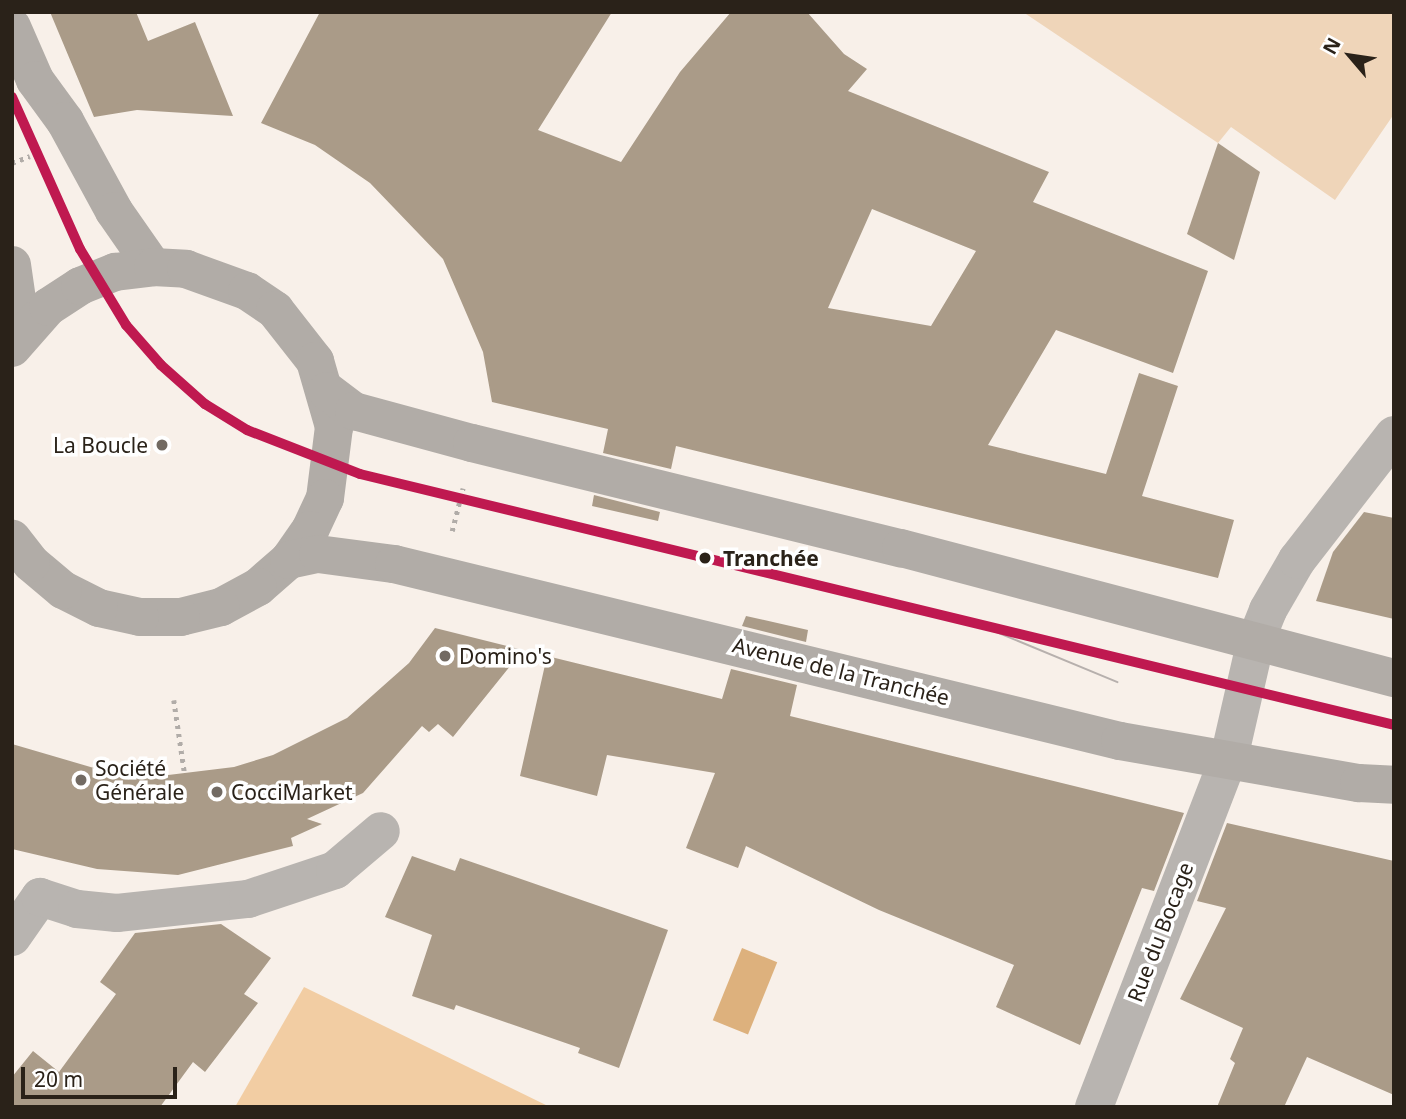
<!DOCTYPE html>
<html>
<head>
<meta charset="utf-8">
<style>
  body { margin:0 }
  #map { position:relative; width:1406px; height:1119px; overflow:hidden; background:#f8f0e9; font-family:"Noto Sans",sans-serif }
  div>[style] { position:absolute }
  .green>* { inset:0; background:#efd5b9 }
  .forest>* { inset:0; background:#f2cda3 }
  .water>* { inset:0; background:#ddb17d; transform-origin:0 0 }
  .building>* { inset:0; background:#aa9b88 }
  .path>* { height:4.5px; margin-top:-2.25px; transform-origin:0; background:repeating-linear-gradient(90deg,#b1aca8 0 3.5px,transparent 0 8.5px) }
  .minor>* { height:38px; margin:-19px; padding:0 19px; transform-origin:19px; border-radius:19px; background:#b8b4b0 }
  .major>* { height:38px; margin:-19px; padding:0 19px; transform-origin:19px; border-radius:19px; background:#b1aca7 }
  .tram>* { height:2px; margin:-1px; padding:0 1px; transform-origin:1px; border-radius:1px; background:#b7b0ad }
  .tram-1>* { height:10px; margin:-5px; padding:0 5px; transform-origin:5px; border-radius:5px; background:#bf1950 }
  .dots>* { width:19px; height:19px; translate:-50% -50%; box-sizing:border-box; border:4px solid #fff; border-radius:50% }
  span { translate:-50% -50%; white-space:nowrap; text-align:center; line-height:1.15; -webkit-text-stroke:7px #fff; paint-order:stroke }
  .poi-label { font-size:21px; color:#2a2219 }
  .right { translate:-100% -50%; text-align:right }
  .left { translate:0 -50%; text-align:left }
  .stop-label { font-size:21px; color:#2a2219; font-weight:700 }
  .street-label { font-size:21px; color:#2a2219 }
  .frame { position:absolute; inset:0; border:14px solid #2a2219; pointer-events:none }
  .north { position:absolute; left:1315px; top:21px; width:70px; height:70px; -webkit-text-stroke:5px #fff; paint-order:stroke; rotate:299deg; font-size:19px; font-weight:700; line-height:28px; text-align:center; color:#2a2219 }
  .north::after { content:''; display:block; margin:auto; width:24px; height:32px; background:#2a2219; clip-path:polygon(50% 0,100% 100%,50% 72%,0 100%) }
  .scale { position:absolute; left:21px; top:1067px; width:156px; height:32px; box-sizing:border-box; border:4px solid #2a2219; border-top:0; padding-left:9px; font-size:21px; line-height:24px; white-space:nowrap; color:#2a2219; -webkit-text-stroke:5px #fff; paint-order:stroke }
</style>
</head>
<body>
<div id="map">
  <div class="green">
    <div style="clip-path:polygon(1023px 12px,1394px 12px,1394px 114px,1335px 200px,1231px 127px,1218px 143px)"></div>
  </div>
  <div class="forest">
    <div style="clip-path:polygon(304px 987px,550px 1107px,235px 1107px)"></div>
  </div>
  <div class="water">
    <div style="left:742px;top:948px;width:38px;height:78px;rotate:22deg"></div>
  </div>
  <div class="building">
    <div style="clip-path:polygon(50px 12px,136px 12px,148px 41px,195px 22px,233px 116px,137px 110px,94px 117px)"></div>
    <div style="clip-path:polygon(evenodd,320px 12px,612px 12px,538px 130px,621px 162px,680px 72px,731px 12px,807px 12px,844px 54px,867px 69px,848px 91px,1049px 172px,1033px 202px,1208px 271px,1173px 373px,1056px 330px,988px 445px,1106px 474px,1139px 373px,1178px 386px,1142px 496px,1234px 520px,1218px 578px,676px 446px,671px 469px,603px 453px,608px 429px,492px 402px,483px 352px,443px 259px,370px 183px,315px 145px,261px 123px,320px 12px,872px 209px,976px 251px,931px 326px,828px 308px,872px 209px)"></div>
    <div style="clip-path:polygon(1218px 143px,1260px 172px,1234px 260px,1187px 234px)"></div>
    <div style="clip-path:polygon(594px 495px,660px 512px,658px 521px,592px 506px)"></div>
    <div style="clip-path:polygon(1364px 512px,1394px 518px,1394px 619px,1316px 601px,1333px 552px)"></div>
    <div style="clip-path:polygon(746px 616px,808px 630px,806px 642px,742px 626px)"></div>
    <div style="clip-path:polygon(435px 628px,523px 650px,453px 737px,438px 724px,429px 732px,422px 726px,363px 793px,307px 819px,322px 824px,291px 838px,293px 846px,178px 875px,97px 869px,12px 849px,12px 744px,111px 773px,160px 776px,234px 767px,273px 755px,347px 718px,409px 663px)"></div>
    <div style="clip-path:polygon(547px 656px,722px 699px,731px 669px,797px 685px,790px 716px,1184px 813px,1154px 891px,1142px 888px,1080px 1045px,996px 1007px,1014px 965px,879px 910px,746px 846px,738px 868px,686px 848px,715px 773px,607px 755px,597px 796px,520px 776px)"></div>
    <div style="clip-path:polygon(1227px 823px,1394px 861px,1394px 1095px,1307px 1057px,1284px 1107px,1217px 1107px,1235px 1063px,1230px 1059px,1243px 1028px,1180px 999px,1226px 908px,1197px 901px)"></div>
    <div style="clip-path:polygon(412px 856px,455px 871px,460px 858px,668px 930px,619px 1068px,578px 1053px,580px 1048px,456px 1005px,454px 1010px,412px 996px,432px 935px,385px 917px)"></div>
    <div style="clip-path:polygon(221px 924px,271px 958px,244px 994px,258px 1003px,205px 1072px,193px 1062px,160px 1107px,12px 1107px,12px 1077px,33px 1051px,59px 1072px,116px 994px,100px 982px,135px 933px)"></div>
  </div>
  <div class="path">
    <div style="left:12px;top:163px;width:19px;rotate:-21deg"></div>
    <div style="left:452px;top:531px;width:44px;rotate:-75.7deg"></div>
    <div style="left:174px;top:700px;width:76px;rotate:81.7deg"></div>
  </div>
  <div class="minor">
    <div style="left:12px;top:937px;width:49px;rotate:-55deg"></div>
    <div style="left:40px;top:897px;width:39px;rotate:18deg"></div>
    <div style="left:77px;top:909px;width:40px;rotate:5.7deg"></div>
    <div style="left:117px;top:913px;width:132px;rotate:-6.1deg"></div>
    <div style="left:248px;top:899px;width:92px;rotate:-18.4deg"></div>
    <div style="left:335px;top:870px;width:60px;rotate:-40.3deg"></div>
    <div style="left:1094px;top:1107px;width:374px;rotate:-68.9deg"></div>
    <div style="left:1229px;top:758px;width:121px;rotate:-77.1deg"></div>
    <div style="left:1256px;top:640px;width:32px;rotate:-68deg"></div>
    <div style="left:1268px;top:610px;width:58px;rotate:-59.9deg"></div>
    <div style="left:1297px;top:560px;width:158px;rotate:-52.2deg"></div>
  </div>
  <div class="major">
    <div style="left:12px;top:27px;width:58px;rotate:66.5deg"></div>
    <div style="left:35px;top:80px;width:51px;rotate:53.8deg"></div>
    <div style="left:65px;top:121px;width:102px;rotate:61.4deg"></div>
    <div style="left:114px;top:211px;width:68px;rotate:55.1deg"></div>
    <div style="left:12px;top:265px;width:70px;rotate:81.8deg"></div>
    <div style="left:12px;top:348px;width:55px;rotate:-48.7deg"></div>
    <div style="left:48px;top:307px;width:38px;rotate:-33deg"></div>
    <div style="left:80px;top:286px;width:38px;rotate:-22deg"></div>
    <div style="left:115px;top:272px;width:38px;rotate:-7deg"></div>
    <div style="left:153px;top:267px;width:33px;rotate:3deg"></div>
    <div style="left:186px;top:269px;width:65px;rotate:19.8deg"></div>
    <div style="left:247px;top:291px;width:34px;rotate:34deg"></div>
    <div style="left:275px;top:310px;width:65px;rotate:51.9deg"></div>
    <div style="left:315px;top:361px;width:69px;rotate:73.9deg"></div>
    <div style="left:334px;top:427px;width:72px;rotate:97.2deg"></div>
    <div style="left:325px;top:498px;width:35px;rotate:115deg"></div>
    <div style="left:310px;top:530px;width:37px;rotate:125deg"></div>
    <div style="left:289px;top:560px;width:41px;rotate:138.9deg"></div>
    <div style="left:258px;top:587px;width:42px;rotate:151.6deg"></div>
    <div style="left:221px;top:607px;width:41px;rotate:166deg"></div>
    <div style="left:181px;top:617px;width:41px;rotate:180deg"></div>
    <div style="left:140px;top:617px;width:42px;rotate:-167.6deg"></div>
    <div style="left:99px;top:608px;width:40px;rotate:-153.4deg"></div>
    <div style="left:63px;top:590px;width:42px;rotate:-139.8deg"></div>
    <div style="left:31px;top:563px;width:31px;rotate:-128deg"></div>
    <div style="left:327px;top:391px;width:34px;rotate:37deg"></div>
    <div style="left:354px;top:411px;width:122px;rotate:15.2deg"></div>
    <div style="left:472px;top:443px;width:442px;rotate:13.8deg"></div>
    <div style="left:901px;top:548px;width:510px;rotate:14.77deg"></div>
    <div style="left:289px;top:560px;width:30px;rotate:-12deg"></div>
    <div style="left:318px;top:554px;width:77px;rotate:7.5deg"></div>
    <div style="left:394px;top:564px;width:747px;rotate:13.7deg"></div>
    <div style="left:1120px;top:741px;width:243px;rotate:10deg"></div>
    <div style="left:1359px;top:783px;width:35px;rotate:3deg"></div>
  </div>
  <div class="tram">
    <div style="left:977px;top:624px;width:152px;rotate:22.5deg"></div>
  </div>
  <div class="tram-1">
    <div style="left:12px;top:97px;width:167px;rotate:65.9deg"></div>
    <div style="left:80px;top:249px;width:89px;rotate:58.8deg"></div>
    <div style="left:126px;top:325px;width:53px;rotate:48.8deg"></div>
    <div style="left:161px;top:365px;width:59px;rotate:41.6deg"></div>
    <div style="left:205px;top:404px;width:49px;rotate:31.8deg"></div>
    <div style="left:247px;top:430px;width:121px;rotate:21.3deg"></div>
    <div style="left:360px;top:474px;width:1064px;rotate:13.64deg"></div>
  </div>
  <div class="dots">
    <div style="left:162px;top:445px;background:#726a62"></div>
    <div style="left:705px;top:558px;background:#2a2219"></div>
    <div style="left:445px;top:656px;background:#726a62"></div>
    <div style="left:81px;top:780px;background:#726a62"></div>
    <div style="left:217px;top:792px;background:#726a62"></div>
  </div>
  <div class="poi-label">
    <span class="right" style="left:148px;top:445px">La Boucle</span>
    <span class="left" style="left:459px;top:656px">Domino's</span>
    <span class="left" style="left:95px;top:780px">Société<br>Générale</span>
    <span class="left" style="left:231px;top:792px">CocciMarket</span>
  </div>
  <div class="stop-label">
    <span class="left" style="left:723px;top:558px">Tranchée</span>
  </div>
  <div class="street-label">
    <span style="left:841px;top:671px;rotate:14deg">Avenue de la Tranchée</span>
    <span style="left:1160px;top:932px;rotate:-69deg">Rue du Bocage</span>
  </div>
  <div class="frame"></div>
  <div class="north">N</div>
  <div class="scale">20 m</div>
</div>
</body>
</html>
